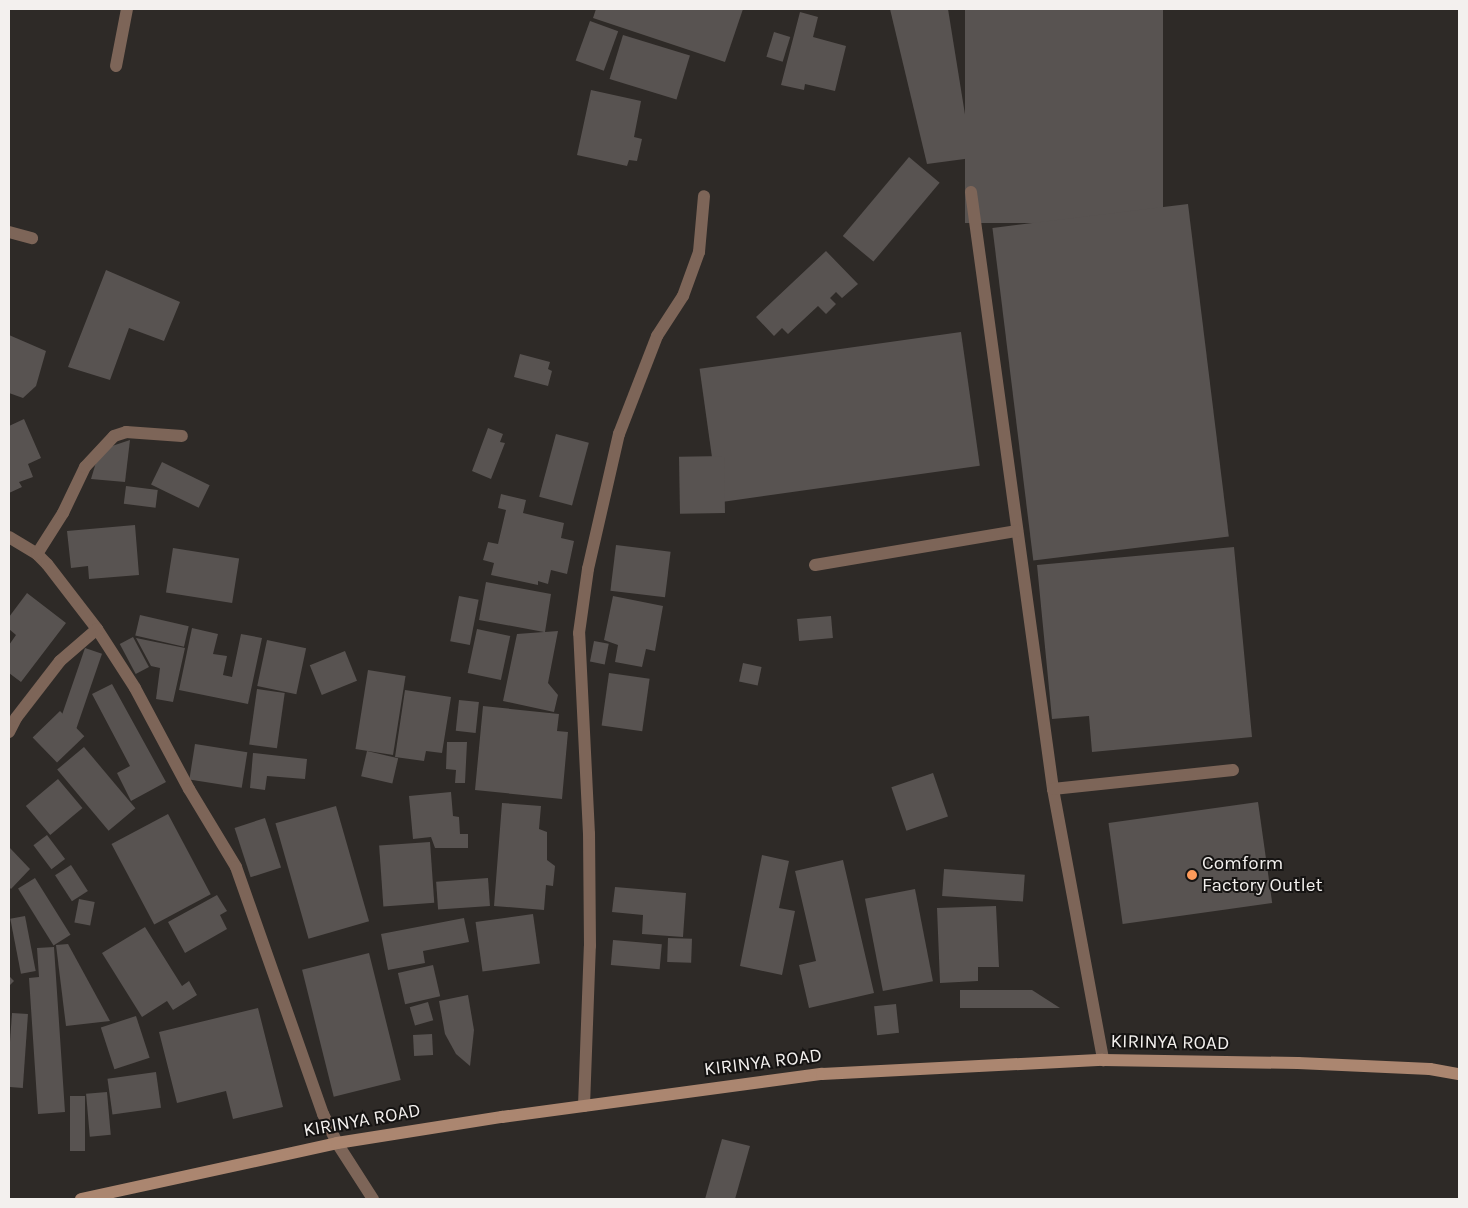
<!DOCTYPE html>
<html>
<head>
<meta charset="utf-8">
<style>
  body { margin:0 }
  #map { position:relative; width:1468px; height:1208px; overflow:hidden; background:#2e2a27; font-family:Karla,sans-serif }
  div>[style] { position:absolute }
  .building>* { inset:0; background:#585351; transform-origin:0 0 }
  .lane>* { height:12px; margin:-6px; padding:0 6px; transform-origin:6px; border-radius:6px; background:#7d6558 }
  .street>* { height:12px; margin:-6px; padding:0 6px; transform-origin:6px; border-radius:6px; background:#7d6558 }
  .secondary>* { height:12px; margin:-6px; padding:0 6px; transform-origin:6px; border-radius:6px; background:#ab8670 }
  .dots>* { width:14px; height:14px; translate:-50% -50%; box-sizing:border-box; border:2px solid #151312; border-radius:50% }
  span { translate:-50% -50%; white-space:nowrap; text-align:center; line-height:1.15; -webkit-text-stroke:4px #151312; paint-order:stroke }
  .poi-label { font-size:19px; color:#f3f0ee }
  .left { translate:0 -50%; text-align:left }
  .street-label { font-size:19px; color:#f3f0ee }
  .frame { position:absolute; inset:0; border:10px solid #f3f0ee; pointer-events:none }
</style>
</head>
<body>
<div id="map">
  <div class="building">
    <div style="clip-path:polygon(596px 9px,743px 9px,725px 62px,593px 18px)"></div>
    <div style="clip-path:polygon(890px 9px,948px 9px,972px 158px,927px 164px)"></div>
    <div style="left:965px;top:9px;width:198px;height:214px"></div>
    <div style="clip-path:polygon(800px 12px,818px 17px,813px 37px,846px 46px,835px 91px,805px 84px,804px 90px,781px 85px)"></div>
    <div style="left:590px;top:21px;width:30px;height:42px;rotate:20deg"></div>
    <div style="left:774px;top:32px;width:17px;height:26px;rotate:17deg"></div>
    <div style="left:623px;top:35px;width:70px;height:46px;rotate:17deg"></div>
    <div style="clip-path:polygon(591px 90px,641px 101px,634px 137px,642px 139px,637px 161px,629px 160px,627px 166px,577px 155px)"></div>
    <div style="left:909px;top:157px;width:40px;height:103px;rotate:40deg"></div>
    <div style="left:1188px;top:204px;width:335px;height:197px;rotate:83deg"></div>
    <div style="clip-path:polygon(826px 251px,858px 284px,842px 298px,836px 292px,830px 298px,836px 304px,826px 314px,818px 306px,788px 334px,782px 328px,774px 336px,756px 317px)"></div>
    <div style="clip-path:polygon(106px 270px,180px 302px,164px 341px,129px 328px,110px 380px,68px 367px)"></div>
    <div style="left:961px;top:332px;width:135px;height:264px;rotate:82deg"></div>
    <div style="clip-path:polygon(9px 335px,46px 351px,36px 386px,23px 398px,9px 393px)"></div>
    <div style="clip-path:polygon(520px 354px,550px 362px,548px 369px,552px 371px,548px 386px,514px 377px)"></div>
    <div style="clip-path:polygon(24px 419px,41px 458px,28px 464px,33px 477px,19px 482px,22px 487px,9px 493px,9px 426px)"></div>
    <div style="clip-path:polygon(488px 428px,503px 434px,500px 442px,505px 443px,491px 479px,472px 471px)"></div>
    <div style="left:556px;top:434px;width:34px;height:65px;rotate:15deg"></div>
    <div style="clip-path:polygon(130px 440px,125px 482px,91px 479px,97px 459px,109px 447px)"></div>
    <div style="left:724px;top:456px;width:57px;height:45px;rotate:89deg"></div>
    <div style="left:162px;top:462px;width:53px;height:25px;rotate:26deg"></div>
    <div style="left:126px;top:486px;width:32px;height:18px;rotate:7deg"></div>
    <div style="clip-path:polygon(501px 494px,526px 500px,523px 513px,564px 523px,561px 538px,574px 541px,567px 574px,551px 570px,548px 584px,538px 581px,538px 585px,491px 575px,494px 563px,483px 560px,488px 542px,498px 544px,506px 510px,498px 508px)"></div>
    <div style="clip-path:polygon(135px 525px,139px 575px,89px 579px,88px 566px,71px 568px,67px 531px)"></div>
    <div style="left:616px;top:545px;width:55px;height:46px;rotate:7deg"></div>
    <div style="clip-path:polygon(1234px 547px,1252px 737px,1092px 752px,1089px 716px,1052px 719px,1037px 565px)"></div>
    <div style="left:173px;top:548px;width:67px;height:45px;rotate:9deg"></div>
    <div style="clip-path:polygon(486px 582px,551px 594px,545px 632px,558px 631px,548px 683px,558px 695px,554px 712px,503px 701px,517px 634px,544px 632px,479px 620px)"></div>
    <div style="clip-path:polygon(27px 593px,66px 623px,21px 682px,9px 673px,9px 645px,16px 635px,9px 629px,9px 617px)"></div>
    <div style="left:459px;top:596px;width:20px;height:46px;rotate:11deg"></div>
    <div style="clip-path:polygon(613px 596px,663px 606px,655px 651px,646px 649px,642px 667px,615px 662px,618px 645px,604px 640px)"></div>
    <div style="left:140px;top:615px;width:50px;height:21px;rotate:13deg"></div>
    <div style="left:831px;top:616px;width:22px;height:34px;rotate:85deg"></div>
    <div style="clip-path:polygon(192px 628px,218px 634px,213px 654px,227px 656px,223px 675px,232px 677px,241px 634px,262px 638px,248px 704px,179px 690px)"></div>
    <div style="left:477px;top:629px;width:34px;height:45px;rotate:12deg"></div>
    <div style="left:133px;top:637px;width:34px;height:15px;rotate:62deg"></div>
    <div style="clip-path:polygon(136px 638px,185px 648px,173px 702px,156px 699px,160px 668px,151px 666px)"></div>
    <div style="left:267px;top:640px;width:40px;height:47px;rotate:12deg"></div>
    <div style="left:594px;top:641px;width:15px;height:21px;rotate:11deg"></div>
    <div style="left:85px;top:648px;width:18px;height:96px;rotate:19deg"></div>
    <div style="left:345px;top:651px;width:32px;height:38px;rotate:68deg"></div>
    <div style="left:743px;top:663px;width:19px;height:19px;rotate:12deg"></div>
    <div style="left:368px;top:670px;width:38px;height:80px;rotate:9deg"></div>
    <div style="left:609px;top:673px;width:41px;height:53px;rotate:8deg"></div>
    <div style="clip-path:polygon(112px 684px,166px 782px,131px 801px,117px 773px,130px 766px,92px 694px)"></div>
    <div style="left:257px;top:689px;width:28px;height:56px;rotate:8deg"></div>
    <div style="clip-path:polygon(405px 690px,451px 697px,442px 753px,426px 751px,424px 761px,395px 757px)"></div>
    <div style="left:459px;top:700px;width:20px;height:31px;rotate:6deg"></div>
    <div style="clip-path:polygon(483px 706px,559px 714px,557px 731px,568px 732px,562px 799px,475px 790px)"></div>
    <div style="left:60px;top:711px;width:35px;height:38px;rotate:46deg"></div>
    <div style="clip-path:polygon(447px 742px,467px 742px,465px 783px,455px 783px,456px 770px,446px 769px)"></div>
    <div style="left:195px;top:744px;width:53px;height:36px;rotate:9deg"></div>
    <div style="left:84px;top:747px;width:80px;height:35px;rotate:50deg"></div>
    <div style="left:367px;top:751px;width:32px;height:26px;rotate:13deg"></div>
    <div style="clip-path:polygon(253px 753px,307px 759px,305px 779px,267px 776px,265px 790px,250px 788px)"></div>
    <div style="left:933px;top:773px;width:46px;height:44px;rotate:71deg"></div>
    <div style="left:58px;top:779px;width:38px;height:42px;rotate:50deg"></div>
    <div style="clip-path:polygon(451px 792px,453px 816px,459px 817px,460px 834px,468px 834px,468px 848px,435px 848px,431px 837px,413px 839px,409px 796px)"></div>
    <div style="left:1258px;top:802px;width:102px;height:151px;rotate:82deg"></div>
    <div style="clip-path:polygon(502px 803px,541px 806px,539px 829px,547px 832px,547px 860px,555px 866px,553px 886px,546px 885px,544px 910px,494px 906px)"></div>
    <div style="left:336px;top:806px;width:120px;height:63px;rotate:74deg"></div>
    <div style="left:168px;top:814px;width:91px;height:64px;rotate:62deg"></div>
    <div style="left:265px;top:818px;width:52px;height:32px;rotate:72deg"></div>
    <div style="left:47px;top:835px;width:30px;height:17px;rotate:53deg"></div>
    <div style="left:430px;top:842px;width:61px;height:51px;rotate:86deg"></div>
    <div style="clip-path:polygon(9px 847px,30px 869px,11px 889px,9px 887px)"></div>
    <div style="clip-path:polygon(762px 855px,789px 861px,779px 908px,795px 911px,782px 975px,740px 966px)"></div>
    <div style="clip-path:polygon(843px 860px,874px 993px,809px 1008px,799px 965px,816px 961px,795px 871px)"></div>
    <div style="left:71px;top:865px;width:31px;height:19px;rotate:57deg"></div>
    <div style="left:944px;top:869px;width:81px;height:27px;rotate:4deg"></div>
    <div style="left:35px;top:878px;width:67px;height:20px;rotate:58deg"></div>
    <div style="left:488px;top:878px;width:28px;height:52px;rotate:86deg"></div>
    <div style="clip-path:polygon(615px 887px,686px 893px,683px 937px,642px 934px,643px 915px,612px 912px)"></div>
    <div style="left:915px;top:889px;width:94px;height:51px;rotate:79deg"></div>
    <div style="clip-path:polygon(217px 895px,227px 911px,220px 915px,227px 929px,185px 953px,168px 922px)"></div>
    <div style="left:79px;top:899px;width:16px;height:24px;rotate:11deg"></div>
    <div style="clip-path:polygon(996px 906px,999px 967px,978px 967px,978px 981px,940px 983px,937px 908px)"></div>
    <div style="left:533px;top:914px;width:50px;height:58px;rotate:82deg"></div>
    <div style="left:25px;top:916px;width:56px;height:15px;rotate:79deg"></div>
    <div style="clip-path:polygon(464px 918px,469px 942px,423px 951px,425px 963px,388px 970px,381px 934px)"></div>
    <div style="clip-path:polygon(145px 927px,182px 986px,189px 981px,197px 995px,173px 1010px,167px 1001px,142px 1017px,102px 953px)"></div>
    <div style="left:668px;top:938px;width:24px;height:24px;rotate:2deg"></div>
    <div style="left:613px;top:940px;width:49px;height:25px;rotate:5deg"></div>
    <div style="clip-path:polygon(68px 944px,110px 1021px,66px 1026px,56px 945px)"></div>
    <div style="clip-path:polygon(54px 947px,65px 1112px,38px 1114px,29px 978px,39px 977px,37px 948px)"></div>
    <div style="left:369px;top:953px;width:131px;height:69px;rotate:76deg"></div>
    <div style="left:433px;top:965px;width:32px;height:36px;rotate:77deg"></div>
    <div style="clip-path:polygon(9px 976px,14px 981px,9px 986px)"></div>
    <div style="clip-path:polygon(960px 990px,1032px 990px,1060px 1008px,960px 1008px)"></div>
    <div style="clip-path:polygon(468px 995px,474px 1030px,470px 1066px,456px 1054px,445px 1034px,439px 1001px)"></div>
    <div style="left:428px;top:1002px;width:19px;height:19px;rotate:74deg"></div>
    <div style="left:896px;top:1004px;width:29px;height:22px;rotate:84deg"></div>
    <div style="clip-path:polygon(258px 1008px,283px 1107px,233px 1119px,226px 1091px,177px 1103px,159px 1032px)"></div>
    <div style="left:12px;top:1013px;width:16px;height:74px;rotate:4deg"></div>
    <div style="left:136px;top:1016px;width:44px;height:37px;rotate:72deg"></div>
    <div style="left:432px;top:1034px;width:21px;height:19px;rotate:87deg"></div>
    <div style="left:156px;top:1072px;width:36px;height:49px;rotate:82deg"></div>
    <div style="left:107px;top:1092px;width:43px;height:21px;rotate:85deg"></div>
    <div style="left:70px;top:1096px;width:15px;height:55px"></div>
    <div style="clip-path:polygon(722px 1139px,750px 1146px,735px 1199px,705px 1199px)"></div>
  </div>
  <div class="lane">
    <div style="left:971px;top:192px;width:603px;rotate:82.18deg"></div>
    <div style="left:1053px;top:789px;width:276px;rotate:79.5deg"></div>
    <div style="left:815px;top:565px;width:205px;rotate:-9.6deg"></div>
    <div style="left:1053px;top:789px;width:181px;rotate:-6deg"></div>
  </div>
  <div class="street">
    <div style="left:116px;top:66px;width:58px;rotate:-79.1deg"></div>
    <div style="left:9px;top:232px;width:24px;rotate:15deg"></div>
    <div style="left:9px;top:537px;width:33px;rotate:31deg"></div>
    <div style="left:37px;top:554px;width:14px;rotate:45deg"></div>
    <div style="left:47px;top:564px;width:82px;rotate:52.4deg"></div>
    <div style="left:97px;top:629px;width:70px;rotate:57.2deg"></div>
    <div style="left:135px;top:688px;width:115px;rotate:61.9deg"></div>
    <div style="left:189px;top:789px;width:91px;rotate:58.9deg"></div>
    <div style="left:236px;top:867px;width:262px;rotate:70.6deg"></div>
    <div style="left:323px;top:1114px;width:32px;rotate:64deg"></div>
    <div style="left:337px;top:1143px;width:67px;rotate:57.3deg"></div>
    <div style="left:37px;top:554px;width:49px;rotate:-57.6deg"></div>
    <div style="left:63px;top:513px;width:51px;rotate:-64.4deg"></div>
    <div style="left:85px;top:467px;width:42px;rotate:-46.9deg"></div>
    <div style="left:114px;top:436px;width:13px;rotate:-18deg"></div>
    <div style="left:126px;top:432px;width:56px;rotate:4.1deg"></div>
    <div style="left:9px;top:732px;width:16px;rotate:-63deg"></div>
    <div style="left:16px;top:718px;width:72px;rotate:-52.3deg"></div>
    <div style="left:60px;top:661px;width:49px;rotate:-40.9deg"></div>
    <div style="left:584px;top:1106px;width:160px;rotate:-87.9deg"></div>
    <div style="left:590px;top:946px;width:112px;rotate:-90.5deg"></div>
    <div style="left:589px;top:834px;width:201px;rotate:-92.8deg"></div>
    <div style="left:579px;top:633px;width:65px;rotate:-82deg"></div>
    <div style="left:588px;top:569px;width:139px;rotate:-77.1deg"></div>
    <div style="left:619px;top:434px;width:105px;rotate:-68.8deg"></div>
    <div style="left:657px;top:336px;width:48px;rotate:-57deg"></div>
    <div style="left:683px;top:296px;width:47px;rotate:-70deg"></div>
    <div style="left:699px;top:252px;width:56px;rotate:-84.9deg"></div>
  </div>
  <div class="secondary">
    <div style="left:81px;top:1199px;width:262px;rotate:-12.3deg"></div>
    <div style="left:337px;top:1143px;width:167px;rotate:-9deg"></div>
    <div style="left:502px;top:1117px;width:323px;rotate:-7.7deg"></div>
    <div style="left:822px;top:1074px;width:281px;rotate:-2.9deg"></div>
    <div style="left:1103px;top:1060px;width:195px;rotate:0.9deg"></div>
    <div style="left:1298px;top:1063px;width:132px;rotate:2.6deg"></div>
    <div style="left:1430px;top:1069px;width:29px;rotate:10deg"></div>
  </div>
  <div class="dots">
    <div style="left:1192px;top:875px;background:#ff9b5a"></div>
  </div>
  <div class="poi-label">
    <span class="left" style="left:1202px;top:875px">Comform<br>Factory Outlet</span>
  </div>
  <div class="street-label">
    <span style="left:1170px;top:1043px;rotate:1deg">KIRINYA ROAD</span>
    <span style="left:763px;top:1063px;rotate:-7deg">KIRINYA ROAD</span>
    <span style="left:362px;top:1121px;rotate:-10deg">KIRINYA ROAD</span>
  </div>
  <div class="frame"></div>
</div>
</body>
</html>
